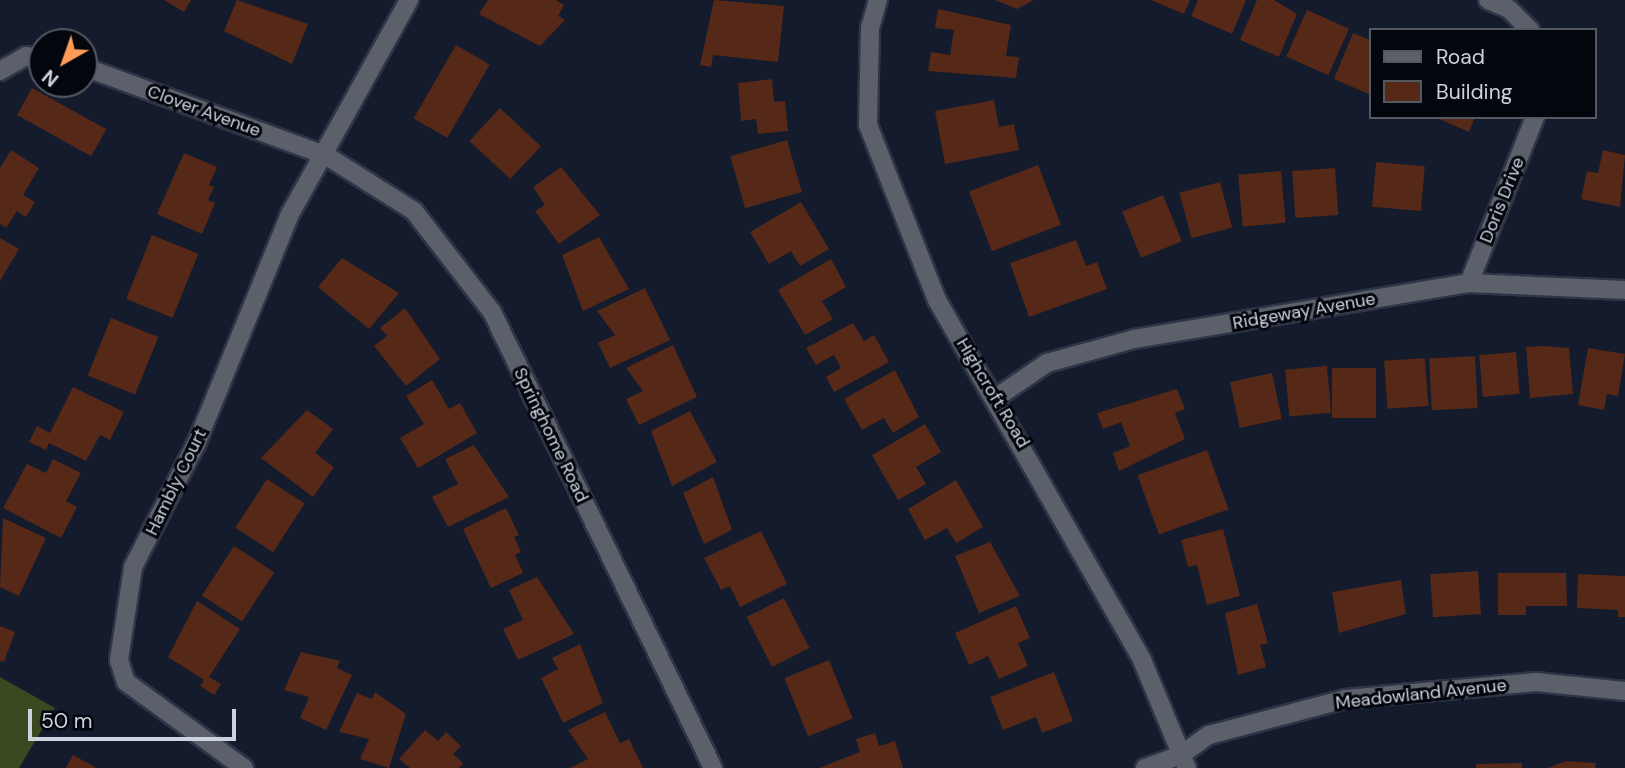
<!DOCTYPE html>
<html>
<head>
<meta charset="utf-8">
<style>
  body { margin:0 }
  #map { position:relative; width:1625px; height:768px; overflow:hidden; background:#131b2d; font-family:"DM Sans",sans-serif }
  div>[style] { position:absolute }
  .green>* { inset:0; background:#3b4921 }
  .building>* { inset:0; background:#552817; transform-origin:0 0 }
  .roads { filter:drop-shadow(2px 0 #2d3546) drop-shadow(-2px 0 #2d3546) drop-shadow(0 2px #2d3546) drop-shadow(0 -2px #2d3546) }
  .minor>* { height:18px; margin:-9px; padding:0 9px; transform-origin:9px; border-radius:9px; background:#5c606a }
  span { translate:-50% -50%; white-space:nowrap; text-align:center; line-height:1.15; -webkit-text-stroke:6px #04060d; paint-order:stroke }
  .street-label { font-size:18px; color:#ccd2de }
  .legend { position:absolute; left:1369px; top:28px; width:228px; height:91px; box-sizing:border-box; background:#04060d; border:2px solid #545861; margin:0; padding:9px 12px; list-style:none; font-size:21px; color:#ccd2de }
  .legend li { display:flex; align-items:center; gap:14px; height:35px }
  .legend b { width:35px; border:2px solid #545861 }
  .north { position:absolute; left:28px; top:28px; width:70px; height:70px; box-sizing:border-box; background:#04060d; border:2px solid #545861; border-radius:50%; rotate:220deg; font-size:19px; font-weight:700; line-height:28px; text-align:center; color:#ccd2de }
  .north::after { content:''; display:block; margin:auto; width:24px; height:32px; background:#fe9c57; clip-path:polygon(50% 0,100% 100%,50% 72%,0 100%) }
  .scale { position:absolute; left:28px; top:709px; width:208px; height:32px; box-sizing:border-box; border:4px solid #ccd2de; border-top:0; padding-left:9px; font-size:21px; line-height:24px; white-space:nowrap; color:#ccd2de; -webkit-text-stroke:5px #04060d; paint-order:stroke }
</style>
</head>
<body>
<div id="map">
  <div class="green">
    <div style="clip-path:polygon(0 677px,55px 708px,19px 768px,0 768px)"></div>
  </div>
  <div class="building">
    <div style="clip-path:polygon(164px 0,191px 0,184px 12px)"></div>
    <div style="clip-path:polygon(237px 0,308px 24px,292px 64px,224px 31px)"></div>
    <div style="clip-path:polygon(488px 0,556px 0,564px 5px,558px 16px,565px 20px,540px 46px,479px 14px)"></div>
    <div style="clip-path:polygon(714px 0,784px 6px,778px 62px,713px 55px,711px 67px,700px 65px)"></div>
    <div style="clip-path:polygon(995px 0,1034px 0,1017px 9px)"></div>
    <div style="clip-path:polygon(1151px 0,1190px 0,1184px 14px)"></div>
    <div style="clip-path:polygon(1198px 0,1246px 0,1232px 34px,1191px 16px)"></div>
    <div style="clip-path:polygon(1257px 0,1274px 0,1297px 14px,1279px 57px,1240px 40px)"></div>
    <div style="clip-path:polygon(938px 9px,1011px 25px,1006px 56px,1019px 57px,1016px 78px,928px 71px,931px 52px,950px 55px,954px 30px,935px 28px)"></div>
    <div style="left:1307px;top:10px;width:46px;height:51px;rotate:24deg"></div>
    <div style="clip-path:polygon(1353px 33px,1370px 40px,1371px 95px,1334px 79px)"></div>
    <div style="left:456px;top:45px;width:39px;height:85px;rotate:30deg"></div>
    <div style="clip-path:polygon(772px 79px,774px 102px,785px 101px,788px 131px,758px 134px,756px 119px,741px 121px,738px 83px)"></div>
    <div style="left:32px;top:88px;width:85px;height:31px;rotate:29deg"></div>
    <div style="clip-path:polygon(994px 100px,999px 127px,1014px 124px,1019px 150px,945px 164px,935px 111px)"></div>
    <div style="left:500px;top:108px;width:56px;height:45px;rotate:43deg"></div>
    <div style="clip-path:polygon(1435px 117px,1475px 117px,1469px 132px)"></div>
    <div style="left:787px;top:140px;width:54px;height:59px;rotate:74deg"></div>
    <div style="clip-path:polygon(11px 150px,39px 168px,23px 195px,35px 202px,26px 217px,17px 211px,6px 228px,0 224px,0 168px)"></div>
    <div style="clip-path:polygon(1603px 150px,1625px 155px,1620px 207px,1581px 199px,1587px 171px,1598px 173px)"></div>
    <div style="clip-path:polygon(184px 153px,217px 167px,209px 185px,214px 187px,208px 200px,215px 203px,202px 234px,157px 214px)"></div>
    <div style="left:1376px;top:162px;width:49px;height:45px;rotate:5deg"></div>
    <div style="left:1038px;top:165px;width:64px;height:74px;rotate:69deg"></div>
    <div style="clip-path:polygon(561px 167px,600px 215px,559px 244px,535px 211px,545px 205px,533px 187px)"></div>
    <div style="left:1335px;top:168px;width:47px;height:43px;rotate:86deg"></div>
    <div style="left:1281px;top:171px;width:52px;height:43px;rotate:85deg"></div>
    <div style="left:1220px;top:182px;width:47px;height:42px;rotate:75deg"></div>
    <div style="left:1163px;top:195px;width:50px;height:44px;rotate:68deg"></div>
    <div style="clip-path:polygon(801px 202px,829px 249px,800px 266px,791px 251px,769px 264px,750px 232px)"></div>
    <div style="left:152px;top:235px;width:50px;height:69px;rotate:22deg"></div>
    <div style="clip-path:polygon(599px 237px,629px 289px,583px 311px,562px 255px)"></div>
    <div style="clip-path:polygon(0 238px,19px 249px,0 281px)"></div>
    <div style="clip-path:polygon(1076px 240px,1086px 266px,1097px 262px,1107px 289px,1029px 317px,1010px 263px)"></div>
    <div style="clip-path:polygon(342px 258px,399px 293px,369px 329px,318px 287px)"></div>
    <div style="clip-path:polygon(831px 259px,846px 287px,822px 301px,833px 319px,805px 335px,778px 290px)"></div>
    <div style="clip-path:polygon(645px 288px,670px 340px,610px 368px,598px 343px,615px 335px,597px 311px)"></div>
    <div style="clip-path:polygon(405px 308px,440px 359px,406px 386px,374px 346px,387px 336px,380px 328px)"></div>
    <div style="left:111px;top:318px;width:51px;height:62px;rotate:22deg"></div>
    <div style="clip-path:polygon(853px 323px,864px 341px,874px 335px,889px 362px,834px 392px,826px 377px,841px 368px,834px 355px,816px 365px,806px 348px)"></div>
    <div style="clip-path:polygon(673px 345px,697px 397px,639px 425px,626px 399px,643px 391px,626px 368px)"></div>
    <div style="clip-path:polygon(1543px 346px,1569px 348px,1573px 394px,1530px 398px,1526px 347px)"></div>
    <div style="clip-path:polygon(1588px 348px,1625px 354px,1618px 396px,1607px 394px,1604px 410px,1578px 405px)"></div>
    <div style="left:1516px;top:352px;width:42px;height:37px;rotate:85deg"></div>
    <div style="left:1475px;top:356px;width:52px;height:46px;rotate:87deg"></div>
    <div style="left:1425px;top:358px;width:48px;height:41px;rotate:86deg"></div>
    <div style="left:1327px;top:366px;width:47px;height:42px;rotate:85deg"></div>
    <div style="left:1332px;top:368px;width:44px;height:50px"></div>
    <div style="clip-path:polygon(895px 370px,919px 417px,893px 433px,884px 418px,862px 430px,844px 399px)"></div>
    <div style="left:1272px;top:373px;width:47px;height:43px;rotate:78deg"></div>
    <div style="clip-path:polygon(432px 380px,449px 409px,460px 403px,477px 433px,418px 468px,400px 438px,424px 424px,406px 396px)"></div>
    <div style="clip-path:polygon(73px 387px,124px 412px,110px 440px,100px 435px,86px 461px,49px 443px,46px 450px,29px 442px,37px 426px,50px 433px)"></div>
    <div style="clip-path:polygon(1177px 389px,1185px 409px,1175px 413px,1185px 439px,1119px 471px,1113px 453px,1130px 446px,1121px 422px,1103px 429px,1097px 413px)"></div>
    <div style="clip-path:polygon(307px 410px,333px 429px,315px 453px,334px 467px,313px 497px,261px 458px)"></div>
    <div style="clip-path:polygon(690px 411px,717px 462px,672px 486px,651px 431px)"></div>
    <div style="clip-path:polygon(925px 424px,941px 452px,916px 467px,926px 484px,898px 500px,872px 455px)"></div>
    <div style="clip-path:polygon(474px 445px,509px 497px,448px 527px,432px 497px,458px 484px,445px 459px)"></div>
    <div style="left:1207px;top:450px;width:63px;height:74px;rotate:70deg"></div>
    <div style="clip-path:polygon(53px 459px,81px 473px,66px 501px,77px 507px,61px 538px,3px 508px,27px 464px,46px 473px)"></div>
    <div style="clip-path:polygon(713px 477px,732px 530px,704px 544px,683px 493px)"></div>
    <div style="left:267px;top:479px;width:45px;height:58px;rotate:33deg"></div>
    <div style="clip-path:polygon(956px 480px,983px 527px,956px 543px,947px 528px,925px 540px,908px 509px)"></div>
    <div style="clip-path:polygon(506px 508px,519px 535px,514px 537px,521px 552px,515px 555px,523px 573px,491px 588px,463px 529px)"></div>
    <div style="clip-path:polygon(3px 518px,46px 538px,19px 596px,0 587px)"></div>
    <div style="clip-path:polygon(1223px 529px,1240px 596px,1207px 605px,1197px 565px,1188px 567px,1181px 540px)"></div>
    <div style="clip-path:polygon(761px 531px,787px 584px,740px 607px,730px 586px,721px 590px,704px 558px)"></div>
    <div style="clip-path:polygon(990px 542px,1020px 596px,979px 613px,955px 556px)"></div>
    <div style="left:234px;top:546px;width:48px;height:59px;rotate:33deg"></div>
    <div style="left:1478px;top:571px;width:43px;height:48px;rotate:86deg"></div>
    <div style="clip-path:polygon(1498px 573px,1566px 573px,1567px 606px,1526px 606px,1526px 615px,1498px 615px)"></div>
    <div style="clip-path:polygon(1578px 574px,1625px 576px,1625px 617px,1618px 617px,1618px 610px,1577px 608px)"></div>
    <div style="clip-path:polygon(537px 577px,574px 634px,518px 660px,503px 629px,523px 620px,509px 590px)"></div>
    <div style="clip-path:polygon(1401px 580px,1406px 614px,1339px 633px,1332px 592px)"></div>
    <div style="left:784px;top:598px;width:56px;height:42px;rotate:63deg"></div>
    <div style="clip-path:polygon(197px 601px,240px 629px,209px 677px,221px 684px,214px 695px,200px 686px,204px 680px,168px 657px)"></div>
    <div style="clip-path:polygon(1257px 604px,1268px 643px,1260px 645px,1266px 667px,1238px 675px,1225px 613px)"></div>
    <div style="clip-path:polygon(1016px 606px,1030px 638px,1018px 643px,1028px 666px,999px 679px,988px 656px,969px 665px,955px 633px)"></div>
    <div style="clip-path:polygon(0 626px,15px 632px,4px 662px,0 661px)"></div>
    <div style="clip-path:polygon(580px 644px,603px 703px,563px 723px,541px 678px,558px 669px,552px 658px)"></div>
    <div style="clip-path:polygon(301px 652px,340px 661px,337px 668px,352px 675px,326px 730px,300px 718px,309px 697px,284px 690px)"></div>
    <div style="left:829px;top:660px;width:63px;height:48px;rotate:68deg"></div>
    <div style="clip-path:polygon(1054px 672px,1073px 721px,1042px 733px,1036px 717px,1003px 730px,990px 697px)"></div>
    <div style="clip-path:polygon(375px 692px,406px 714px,389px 768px,360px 759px,369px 739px,339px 732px,357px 693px,372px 699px)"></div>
    <div style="clip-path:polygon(605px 712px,620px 743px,629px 739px,643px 768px,570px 768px,588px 759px,568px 730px)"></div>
    <div style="clip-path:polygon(425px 730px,438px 741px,446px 732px,461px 746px,453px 754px,463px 763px,459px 768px,410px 768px,399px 759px)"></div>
    <div style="clip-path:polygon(875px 733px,879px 746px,895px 741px,903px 768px,819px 768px,860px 752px,856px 739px)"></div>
    <div style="clip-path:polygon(73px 755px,97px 768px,66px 768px)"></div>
    <div style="clip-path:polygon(1566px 761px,1596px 763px,1595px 768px,1547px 768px)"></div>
    <div style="clip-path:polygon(1522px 763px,1522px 768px,1476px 768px,1476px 764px)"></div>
  </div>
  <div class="roads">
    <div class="minor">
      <div style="left:878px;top:0;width:29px;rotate:106deg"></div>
      <div style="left:870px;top:28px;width:97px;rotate:91.2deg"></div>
      <div style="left:868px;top:125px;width:188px;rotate:68.5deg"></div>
      <div style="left:937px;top:300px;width:414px;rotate:60.3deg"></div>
      <div style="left:1142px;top:660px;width:117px;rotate:67.4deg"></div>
      <div style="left:1488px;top:0;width:23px;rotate:23deg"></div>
      <div style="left:1509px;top:9px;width:30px;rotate:45deg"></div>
      <div style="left:84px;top:67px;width:257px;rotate:20.1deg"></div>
      <div style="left:325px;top:155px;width:105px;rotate:32.2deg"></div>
      <div style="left:414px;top:211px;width:128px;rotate:52.3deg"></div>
      <div style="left:492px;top:312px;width:507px;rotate:64.14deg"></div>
      <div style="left:0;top:71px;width:30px;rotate:-30deg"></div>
      <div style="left:26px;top:56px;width:16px;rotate:11deg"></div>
      <div style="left:1469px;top:283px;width:179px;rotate:-68.3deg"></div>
      <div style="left:997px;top:397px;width:60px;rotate:-34.2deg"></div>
      <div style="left:1047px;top:363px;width:90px;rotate:-15.4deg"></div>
      <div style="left:1134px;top:339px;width:340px;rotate:-9.5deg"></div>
      <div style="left:1469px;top:283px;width:156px;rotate:2.6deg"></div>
      <div style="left:244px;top:768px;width:146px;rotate:-143.9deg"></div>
      <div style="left:126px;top:682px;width:23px;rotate:-108deg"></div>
      <div style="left:119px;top:660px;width:94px;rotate:-81.4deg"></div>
      <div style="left:133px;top:567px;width:140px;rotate:-62.9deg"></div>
      <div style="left:197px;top:442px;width:246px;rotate:-67.8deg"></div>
      <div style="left:290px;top:214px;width:245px;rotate:-60.9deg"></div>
      <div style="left:1145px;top:768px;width:38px;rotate:-20deg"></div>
      <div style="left:1181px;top:755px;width:34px;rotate:-36deg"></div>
      <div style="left:1209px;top:735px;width:141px;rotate:-14.8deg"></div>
      <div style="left:1345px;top:699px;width:192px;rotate:-5.1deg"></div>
      <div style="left:1536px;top:682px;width:89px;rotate:5.8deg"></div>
    </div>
  </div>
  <div class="street-label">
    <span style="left:204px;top:111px;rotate:20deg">Clover Avenue</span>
    <span style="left:1502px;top:200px;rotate:-68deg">Doris Drive</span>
    <span style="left:1304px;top:311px;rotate:-10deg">Ridgeway Avenue</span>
    <span style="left:993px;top:393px;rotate:59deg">Highcroft Road</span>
    <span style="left:551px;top:435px;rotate:64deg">Springhome Road</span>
    <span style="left:176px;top:482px;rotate:-64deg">Hambly Court</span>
    <span style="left:1421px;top:694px;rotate:-6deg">Meadowland Avenue</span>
  </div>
  <ul class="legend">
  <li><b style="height:9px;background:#5c606a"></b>Road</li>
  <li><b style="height:19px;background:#552817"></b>Building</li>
  </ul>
  <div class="north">N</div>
  <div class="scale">50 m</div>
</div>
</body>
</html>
